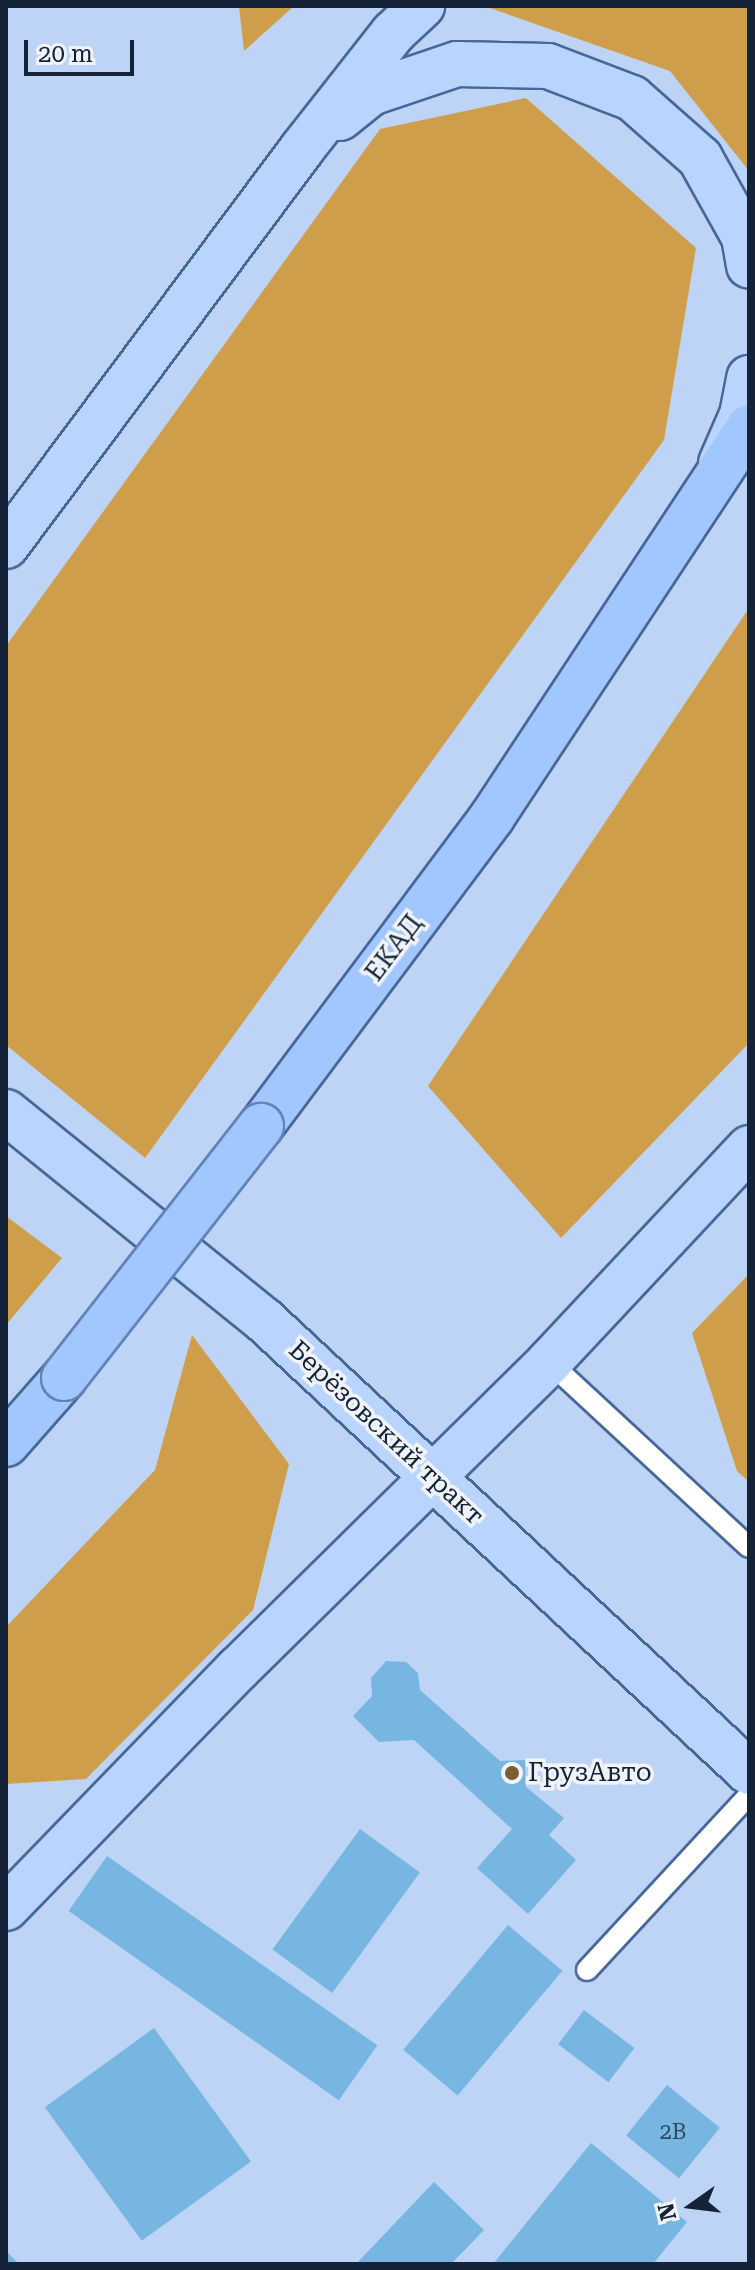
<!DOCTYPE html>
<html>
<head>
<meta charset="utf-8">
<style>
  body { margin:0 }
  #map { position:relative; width:755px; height:2270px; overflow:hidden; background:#bed4f6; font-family:"Roboto Serif",serif }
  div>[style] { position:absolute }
  .green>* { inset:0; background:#cf9e4b }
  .building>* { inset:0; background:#77b6e0; transform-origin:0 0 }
  .roads { filter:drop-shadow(2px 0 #466798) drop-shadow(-2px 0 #466798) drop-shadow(0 2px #466798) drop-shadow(0 -2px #466798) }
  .service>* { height:20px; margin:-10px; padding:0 10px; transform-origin:10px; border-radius:10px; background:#fff }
  .primary>* { height:44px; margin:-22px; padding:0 22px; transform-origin:22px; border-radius:22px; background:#b9d4fe }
  .trunk>* { height:44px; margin:-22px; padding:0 22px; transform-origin:22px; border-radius:22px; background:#a2c6fe }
  .bridges { filter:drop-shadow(2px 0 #6184b8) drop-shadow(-2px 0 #6184b8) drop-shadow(0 2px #6184b8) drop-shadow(0 -2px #6184b8) }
  .trunk-bridge>* { height:44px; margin:-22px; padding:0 22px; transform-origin:22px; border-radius:22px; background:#a2c6fe }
  .dots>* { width:22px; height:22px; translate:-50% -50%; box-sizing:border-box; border:4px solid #f0f4f9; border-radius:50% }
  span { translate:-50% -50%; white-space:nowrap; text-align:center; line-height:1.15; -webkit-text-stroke:7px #f0f4f9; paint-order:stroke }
  .number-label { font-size:22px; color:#2e4862 }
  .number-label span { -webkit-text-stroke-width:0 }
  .street-label { font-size:26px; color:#152338 }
  .poi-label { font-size:26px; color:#152338 }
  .left { translate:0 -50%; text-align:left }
  .frame { position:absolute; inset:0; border:8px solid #152338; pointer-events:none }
  .north { position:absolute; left:651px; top:2166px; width:80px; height:80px; -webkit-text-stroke:6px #f0f4f9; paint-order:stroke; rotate:256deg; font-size:22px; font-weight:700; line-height:32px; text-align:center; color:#152338 }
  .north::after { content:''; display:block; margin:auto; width:28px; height:36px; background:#152338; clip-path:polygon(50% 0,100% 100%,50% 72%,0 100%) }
  .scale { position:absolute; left:24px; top:40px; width:110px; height:36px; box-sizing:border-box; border:4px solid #152338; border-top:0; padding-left:10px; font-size:24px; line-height:28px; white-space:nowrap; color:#152338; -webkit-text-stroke:6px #f0f4f9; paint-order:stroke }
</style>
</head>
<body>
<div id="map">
  <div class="green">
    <div style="clip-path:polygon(239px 6px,294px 6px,244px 51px)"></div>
    <div style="clip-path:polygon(484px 6px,749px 6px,749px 171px,670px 71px)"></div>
    <div style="clip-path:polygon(526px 98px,696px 248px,664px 440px,145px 1158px,6px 1045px,6px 646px,380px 129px)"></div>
    <div style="clip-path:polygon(749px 608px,749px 1043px,561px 1238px,428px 1086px)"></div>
    <div style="clip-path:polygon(6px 1216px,62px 1258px,6px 1325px)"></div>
    <div style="clip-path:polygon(749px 1274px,749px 1482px,737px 1471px,692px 1333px)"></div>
    <div style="clip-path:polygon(192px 1335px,289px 1464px,253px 1610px,86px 1779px,6px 1784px,6px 1627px,155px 1470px)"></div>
  </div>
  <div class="building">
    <div style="clip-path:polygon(386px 1661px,406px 1662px,418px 1673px,420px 1690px,500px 1761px,525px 1760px,526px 1787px,564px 1818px,549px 1835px,576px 1860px,528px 1914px,477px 1868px,512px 1829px,414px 1740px,379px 1742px,353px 1716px,372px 1696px,371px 1678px)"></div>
    <div style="left:360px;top:1829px;width:74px;height:149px;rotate:36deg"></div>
    <div style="left:107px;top:1856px;width:330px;height:67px;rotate:35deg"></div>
    <div style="left:508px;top:1925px;width:71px;height:163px;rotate:40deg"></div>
    <div style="left:584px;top:2010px;width:63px;height:43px;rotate:37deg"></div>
    <div style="left:154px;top:2028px;width:165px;height:135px;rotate:54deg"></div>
    <div style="left:667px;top:2085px;width:68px;height:65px;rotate:39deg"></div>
    <div style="clip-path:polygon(591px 2143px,687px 2222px,653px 2264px,493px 2264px)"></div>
    <div style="clip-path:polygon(434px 2182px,484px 2230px,451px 2264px,356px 2264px)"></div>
    <div style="clip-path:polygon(6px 2251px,19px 2264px,6px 2264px)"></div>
  </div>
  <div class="roads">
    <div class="service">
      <div style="left:549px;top:1362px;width:272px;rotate:42.8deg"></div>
      <div style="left:587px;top:1970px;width:238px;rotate:-47.2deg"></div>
    </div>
    <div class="primary">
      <div style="left:340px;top:118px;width:40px;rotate:-39deg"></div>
      <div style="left:371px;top:93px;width:91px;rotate:-18.6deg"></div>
      <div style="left:457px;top:64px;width:91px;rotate:1.3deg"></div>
      <div style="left:548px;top:66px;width:90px;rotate:20.9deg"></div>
      <div style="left:632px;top:98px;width:91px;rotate:41.4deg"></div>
      <div style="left:700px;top:158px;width:90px;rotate:60.9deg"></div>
      <div style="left:744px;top:237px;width:29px;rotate:80deg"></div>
      <div style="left:721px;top:463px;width:52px;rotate:-66.4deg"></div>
      <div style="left:742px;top:415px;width:38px;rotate:-79deg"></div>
      <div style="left:6px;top:546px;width:494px;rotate:-53.3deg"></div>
      <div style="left:301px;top:150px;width:149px;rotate:-51.8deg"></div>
      <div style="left:393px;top:33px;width:40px;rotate:-43deg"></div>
      <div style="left:6px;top:1112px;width:331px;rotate:38.9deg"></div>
      <div style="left:264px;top:1320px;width:663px;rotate:42.98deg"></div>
      <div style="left:6px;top:1908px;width:333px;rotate:-45.9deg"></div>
      <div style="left:238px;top:1669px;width:437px;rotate:-44.6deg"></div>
      <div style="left:549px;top:1362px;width:293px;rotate:-46.9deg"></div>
    </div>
    <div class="trunk">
      <div style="left:261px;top:1126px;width:386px;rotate:-53.2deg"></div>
      <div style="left:492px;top:817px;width:467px;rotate:-56.6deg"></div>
      <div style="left:6px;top:1444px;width:88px;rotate:-48.7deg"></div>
    </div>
  </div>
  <div class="bridges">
    <div class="trunk-bridge">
      <div style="left:64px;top:1378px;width:320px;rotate:-52deg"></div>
    </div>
  </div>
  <div class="dots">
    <div style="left:512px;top:1773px;background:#795e30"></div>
  </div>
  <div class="number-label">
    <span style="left:673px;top:2132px">2В</span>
  </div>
  <div class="street-label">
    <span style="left:394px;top:948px;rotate:-53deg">ЕКАД</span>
    <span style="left:386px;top:1433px;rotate:43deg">Берёзовский тракт</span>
  </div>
  <div class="poi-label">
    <span class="left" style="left:528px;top:1773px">ГрузАвто</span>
  </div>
  <div class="frame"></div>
  <div class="north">N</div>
  <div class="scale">20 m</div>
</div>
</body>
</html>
